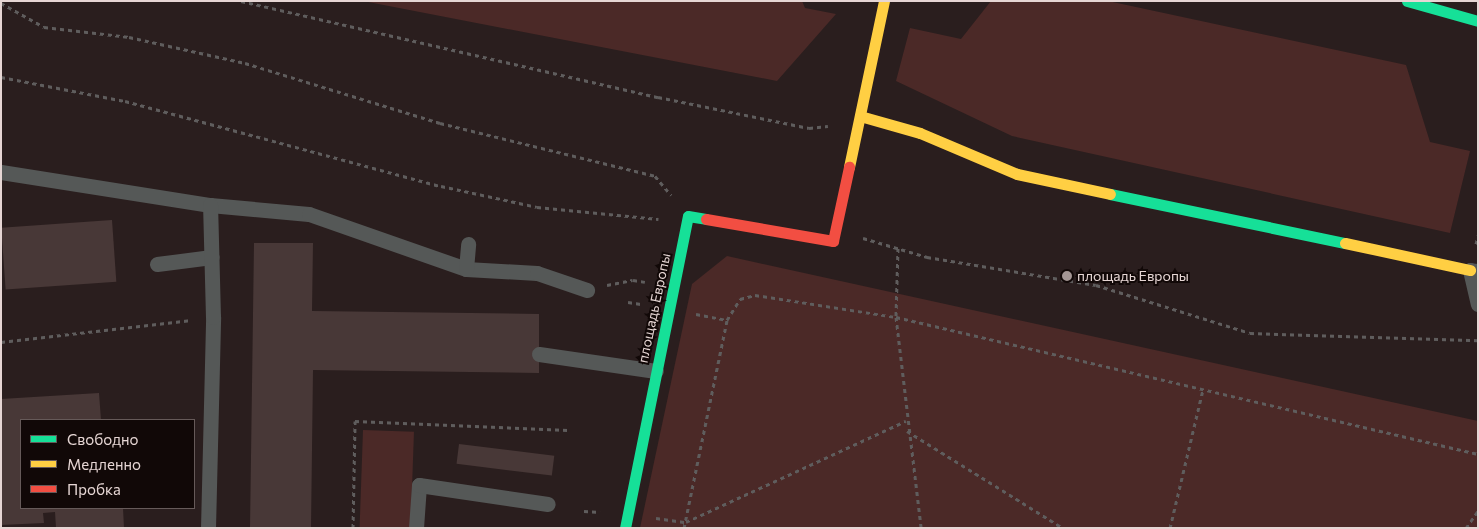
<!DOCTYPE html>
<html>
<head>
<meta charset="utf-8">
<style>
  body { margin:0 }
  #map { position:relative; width:1479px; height:529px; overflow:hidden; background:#2a1e1e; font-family:Commissioner,sans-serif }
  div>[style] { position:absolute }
  .green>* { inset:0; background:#4b2927; transform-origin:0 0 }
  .building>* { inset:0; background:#483837; transform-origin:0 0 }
  .path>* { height:3px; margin-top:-1.5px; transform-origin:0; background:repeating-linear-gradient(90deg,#5f5d5d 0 4px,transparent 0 8px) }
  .lane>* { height:15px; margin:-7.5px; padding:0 7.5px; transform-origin:7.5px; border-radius:7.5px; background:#555857 }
  .fast>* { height:11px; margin:-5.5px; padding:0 5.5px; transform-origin:5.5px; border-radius:5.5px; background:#16e098 }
  .slow>* { height:11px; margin:-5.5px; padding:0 5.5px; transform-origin:5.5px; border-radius:5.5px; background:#ffcf43 }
  .jam>* { height:11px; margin:-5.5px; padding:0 5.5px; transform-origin:5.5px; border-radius:5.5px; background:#f24e42 }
  .dots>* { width:14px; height:14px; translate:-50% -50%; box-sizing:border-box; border:2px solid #110807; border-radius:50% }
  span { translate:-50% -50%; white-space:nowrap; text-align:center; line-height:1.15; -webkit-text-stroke:4px #110807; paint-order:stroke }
  .poi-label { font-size:14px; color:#e6d6d4 }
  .left { translate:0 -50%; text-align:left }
  .street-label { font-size:14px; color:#e6d6d4 }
  .frame { position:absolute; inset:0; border:2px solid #e6d6d4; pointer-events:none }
  .legend { position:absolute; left:20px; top:419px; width:175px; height:90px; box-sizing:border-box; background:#110807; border:1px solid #665a59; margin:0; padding:6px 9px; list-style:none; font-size:15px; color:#e6d6d4 }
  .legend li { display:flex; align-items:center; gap:10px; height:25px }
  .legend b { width:25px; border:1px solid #665a59 }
</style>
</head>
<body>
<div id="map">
  <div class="green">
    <div style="clip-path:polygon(363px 1px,802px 1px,805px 8px,836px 14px,777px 81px)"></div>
    <div style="clip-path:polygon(991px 1px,1108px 1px,1406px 65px,1430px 142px,1470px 151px,1450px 233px,1012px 136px,896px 81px,910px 28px,961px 39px)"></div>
    <div style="clip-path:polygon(727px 256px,1478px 421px,1478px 528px,640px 528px,692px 284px)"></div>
    <div style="left:363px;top:430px;width:51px;height:98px;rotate:2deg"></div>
  </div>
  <div class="building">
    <div style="left:112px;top:220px;width:62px;height:111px;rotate:86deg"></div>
    <div style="clip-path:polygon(254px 243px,313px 243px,312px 311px,539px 314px,539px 373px,313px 370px,311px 528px,250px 528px)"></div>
    <div style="clip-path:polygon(99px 393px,101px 420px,21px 420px,21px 508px,123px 508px,124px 528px,56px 528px,55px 512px,43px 513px,44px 523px,1px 525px,1px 399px)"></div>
    <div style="left:459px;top:444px;width:96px;height:20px;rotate:7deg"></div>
  </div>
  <div class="path">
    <div style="left:241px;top:1px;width:428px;rotate:13deg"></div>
    <div style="left:658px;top:97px;width:154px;rotate:11.6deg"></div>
    <div style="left:809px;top:128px;width:19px;rotate:-6deg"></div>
    <div style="left:1px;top:3px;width:49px;rotate:29.2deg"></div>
    <div style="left:44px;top:27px;width:86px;rotate:6.7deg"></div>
    <div style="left:129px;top:37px;width:119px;rotate:12.6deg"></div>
    <div style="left:245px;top:63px;width:204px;rotate:17.1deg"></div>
    <div style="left:440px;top:123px;width:221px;rotate:13.8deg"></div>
    <div style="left:655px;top:176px;width:25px;rotate:50deg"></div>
    <div style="left:1px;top:77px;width:126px;rotate:11deg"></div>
    <div style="left:125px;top:101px;width:327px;rotate:15.1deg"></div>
    <div style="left:441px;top:186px;width:98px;rotate:12.3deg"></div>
    <div style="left:537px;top:207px;width:122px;rotate:5.7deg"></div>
    <div style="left:863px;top:238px;width:67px;rotate:16.5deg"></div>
    <div style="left:927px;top:257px;width:171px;rotate:9.4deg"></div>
    <div style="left:1096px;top:285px;width:161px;rotate:17.3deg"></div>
    <div style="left:1250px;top:333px;width:228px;rotate:1.8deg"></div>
    <div style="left:1476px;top:244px;width:9px;rotate:-77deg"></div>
    <div style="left:898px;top:248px;width:69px;rotate:91.7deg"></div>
    <div style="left:896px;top:317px;width:212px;rotate:83.2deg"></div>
    <div style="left:607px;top:285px;width:26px;rotate:-11deg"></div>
    <div style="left:633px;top:280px;width:12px;rotate:9deg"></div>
    <div style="left:628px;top:302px;width:13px;rotate:9deg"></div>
    <div style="left:696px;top:314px;width:32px;rotate:11deg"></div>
    <div style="left:1px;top:342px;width:192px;rotate:-6.6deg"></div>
    <div style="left:907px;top:431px;width:184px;rotate:31.9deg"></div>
    <div style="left:584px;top:511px;width:16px;rotate:4deg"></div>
    <div style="left:656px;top:518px;width:30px;rotate:8deg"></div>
    <div style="left:686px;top:522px;width:242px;rotate:-24.7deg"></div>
    <div style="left:353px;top:528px;width:107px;rotate:-88.9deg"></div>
    <div style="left:355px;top:421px;width:213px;rotate:2.4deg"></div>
    <div style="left:684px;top:528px;width:212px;rotate:-78.3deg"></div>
    <div style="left:727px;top:320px;width:25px;rotate:-58deg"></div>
    <div style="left:740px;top:299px;width:16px;rotate:-15deg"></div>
    <div style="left:755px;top:295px;width:143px;rotate:8.9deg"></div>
    <div style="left:896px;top:317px;width:598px;rotate:13.25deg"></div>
    <div style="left:1170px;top:528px;width:142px;rotate:-76.6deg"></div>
    <div style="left:1466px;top:528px;width:21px;rotate:-55deg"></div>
  </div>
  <div class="lane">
    <div style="left:1px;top:172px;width:212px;rotate:9deg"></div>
    <div style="left:210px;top:205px;width:99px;rotate:5.2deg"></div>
    <div style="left:309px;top:214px;width:166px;rotate:19.3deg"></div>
    <div style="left:466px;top:269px;width:71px;rotate:3.2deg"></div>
    <div style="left:537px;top:273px;width:53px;rotate:18.8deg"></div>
    <div style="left:157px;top:264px;width:55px;rotate:-7.3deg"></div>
    <div style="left:466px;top:269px;width:25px;rotate:-85deg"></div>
    <div style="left:1476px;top:271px;width:6px;rotate:-171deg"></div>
    <div style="left:1470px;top:270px;width:35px;rotate:77deg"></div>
    <div style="left:539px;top:354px;width:118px;rotate:8.3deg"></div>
    <div style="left:208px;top:528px;width:211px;rotate:-88.6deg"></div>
    <div style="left:213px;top:317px;width:112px;rotate:-91.5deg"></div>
    <div style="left:416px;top:528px;width:43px;rotate:-86deg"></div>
    <div style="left:419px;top:485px;width:130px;rotate:8.4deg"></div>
  </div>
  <div class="fast">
    <div style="left:1407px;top:1px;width:74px;rotate:15.7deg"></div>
    <div style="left:1110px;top:194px;width:240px;rotate:11.8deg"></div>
    <div style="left:625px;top:528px;width:318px;rotate:-78.6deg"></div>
    <div style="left:688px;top:216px;width:18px;rotate:9deg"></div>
  </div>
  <div class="slow">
    <div style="left:860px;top:116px;width:62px;rotate:15.8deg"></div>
    <div style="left:920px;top:133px;width:105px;rotate:22.9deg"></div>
    <div style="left:1017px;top:174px;width:95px;rotate:12.1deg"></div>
    <div style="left:849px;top:167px;width:170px;rotate:-78.1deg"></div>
    <div style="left:1345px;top:243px;width:128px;rotate:12.2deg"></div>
  </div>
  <div class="jam">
    <div style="left:706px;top:219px;width:129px;rotate:9.8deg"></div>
    <div style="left:833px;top:241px;width:76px;rotate:-77.8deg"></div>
  </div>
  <div class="dots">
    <div style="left:1067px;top:276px;background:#a49694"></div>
  </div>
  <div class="poi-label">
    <span class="left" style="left:1077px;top:276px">площадь Европы</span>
  </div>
  <div class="street-label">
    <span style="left:654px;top:308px;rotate:-78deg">площадь Европы</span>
  </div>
  <div class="frame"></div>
  <ul class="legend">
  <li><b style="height:6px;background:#16e098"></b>Свободно</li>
  <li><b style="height:6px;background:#ffcf43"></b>Медленно</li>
  <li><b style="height:6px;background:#f24e42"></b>Пробка</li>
  </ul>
</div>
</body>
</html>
